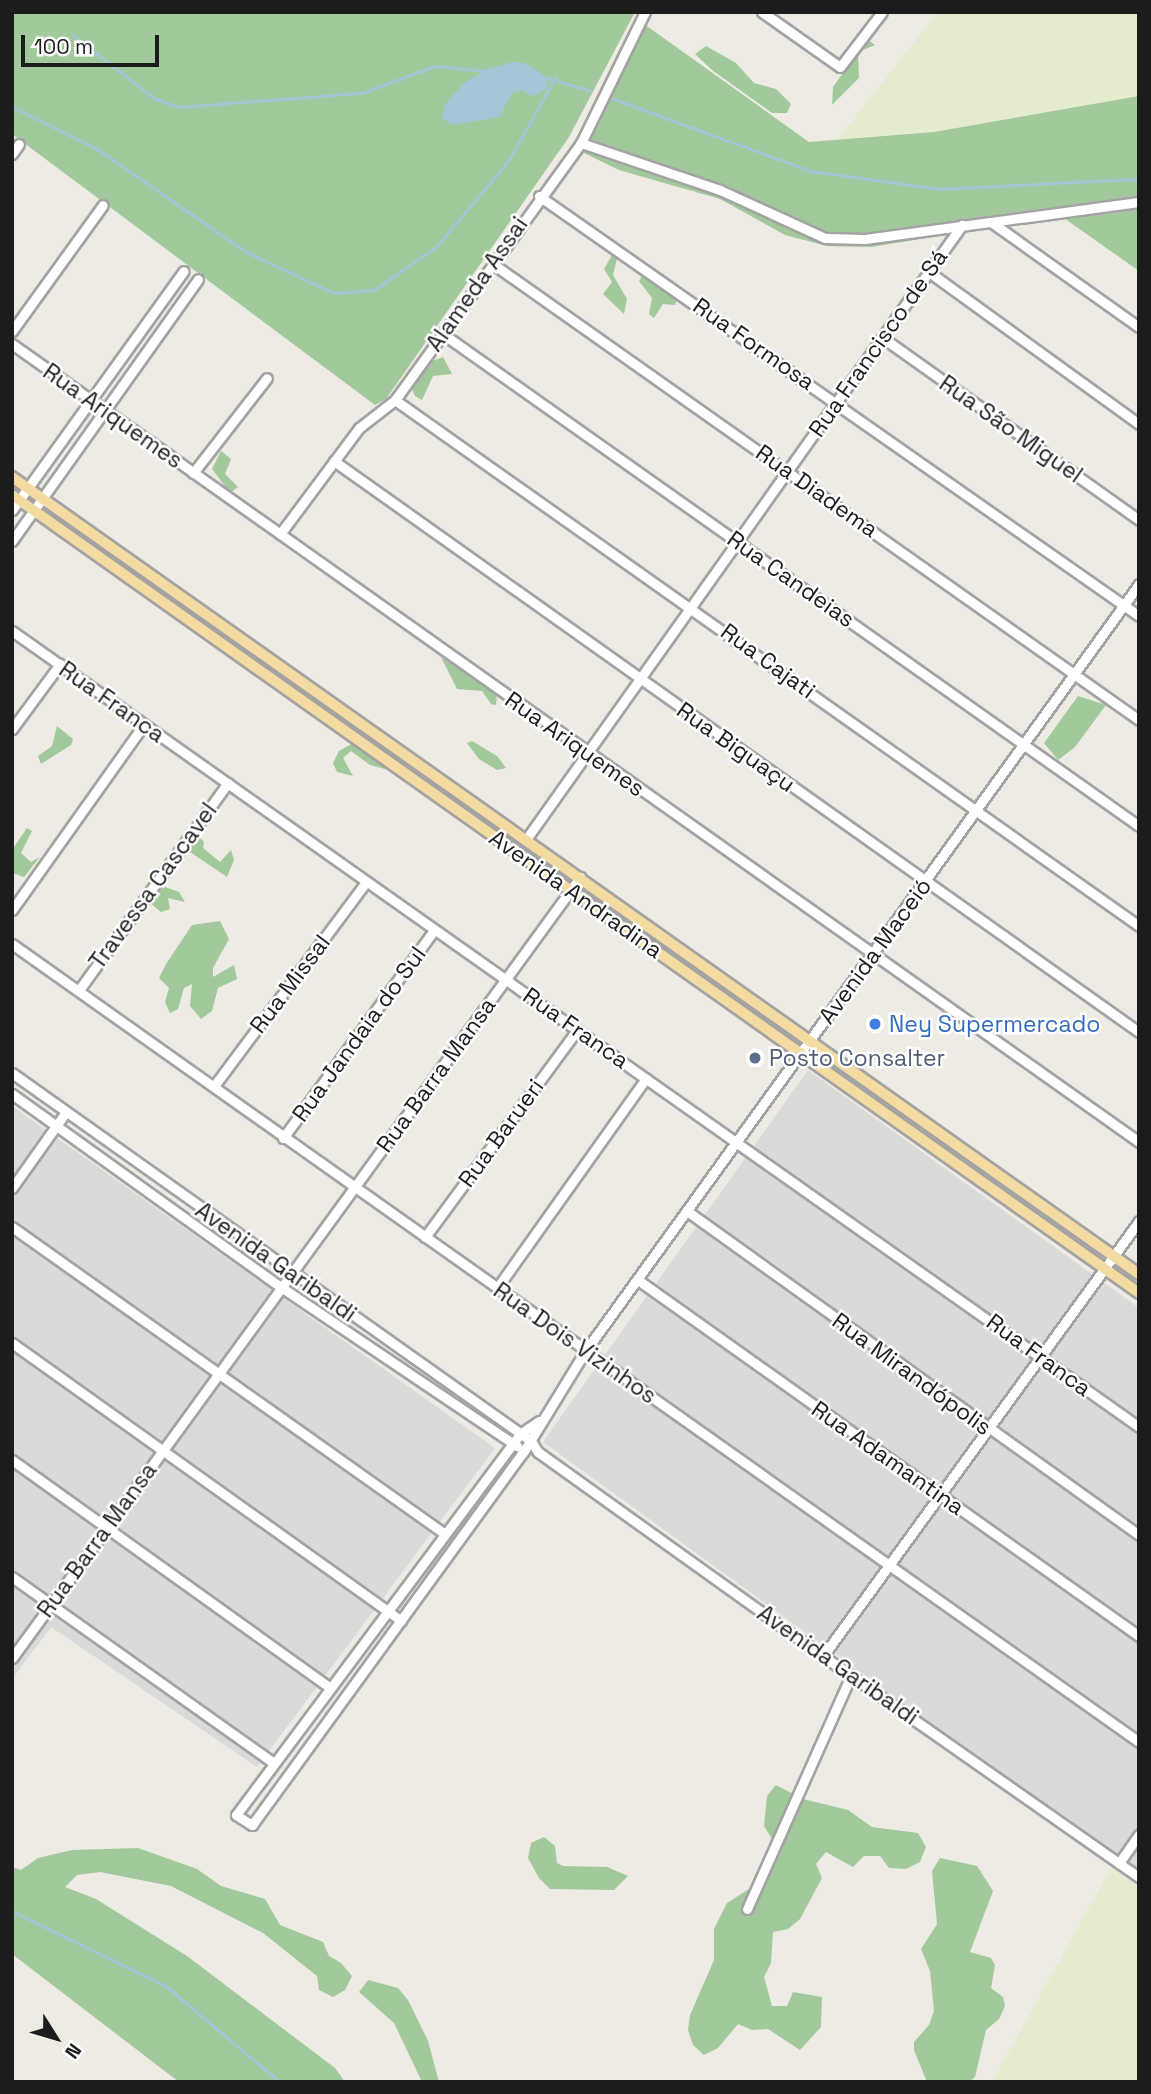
<!DOCTYPE html>
<html>
<head>
<meta charset="utf-8">
<style>
  body { margin:0 }
  #map { position:relative; width:1151px; height:2094px; overflow:hidden; background:#edebe3; font-family:"Space Grotesk",sans-serif }
  div>[style] { position:absolute }
  .residential>* { inset:0; background:#dadad9 }
  .farmland>* { inset:0; background:#e5ebcf }
  .forest>* { inset:0; background:#a2c99b }
  .water>* { inset:0; background:#a6c6d8 }
  .stream>* { height:2.5px; margin:-1.25px; padding:0 1.25px; transform-origin:1.25px; border-radius:1.25px; background:#a6c6d8 }
  .roads { filter:drop-shadow(2px 0 #a3a3a3) drop-shadow(-2px 0 #a3a3a3) drop-shadow(0 2px #a3a3a3) drop-shadow(0 -2px #a3a3a3) }
  .minor>* { height:9px; margin:-4.5px; padding:0 4.5px; transform-origin:4.5px; border-radius:4.5px; background:#fff }
  .major>* { height:10px; margin:-5px; padding:0 5px; transform-origin:5px; border-radius:5px; background:#f4dba1 }
  .dots>* { width:19px; height:19px; translate:-50% -50%; box-sizing:border-box; border:4px solid #fff; border-radius:50% }
  span { translate:-50% -50%; white-space:nowrap; text-align:center; line-height:1.15; -webkit-text-stroke:5px #fff; paint-order:stroke }
  .street-label { font-size:23px; color:#1c1c1c }
  .shop-label { font-size:23px; color:#366cbe }
  .left { translate:0 -50%; text-align:left }
  .service-label { font-size:23px; color:#4e5e75 }
  .frame { position:absolute; inset:0; border:14px solid #1c1c1c; pointer-events:none }
  .north { position:absolute; left:21px; top:2003px; width:70px; height:70px; -webkit-text-stroke:5px #fff; paint-order:stroke; rotate:127deg; font-size:19px; font-weight:700; line-height:28px; text-align:center; color:#1c1c1c }
  .north::after { content:''; display:block; margin:auto; width:24px; height:32px; background:#1c1c1c; clip-path:polygon(50% 0,100% 100%,50% 72%,0 100%) }
  .scale { position:absolute; left:21px; top:35px; width:138px; height:32px; box-sizing:border-box; border:4px solid #1c1c1c; border-top:0; padding-left:9px; font-size:21px; line-height:24px; white-space:nowrap; color:#1c1c1c; -webkit-text-stroke:5px #fff; paint-order:stroke }
</style>
</head>
<body>
<div id="map">
  <div class="residential">
    <div style="clip-path:polygon(808px 1070px,1139px 1308px,1139px 1874px,543px 1442px)"></div>
    <div style="clip-path:polygon(12px 1106px,495px 1448px,257px 1767px,51px 1627px,12px 1679px)"></div>
  </div>
  <div class="farmland">
    <div style="clip-path:polygon(938px 12px,1139px 12px,1139px 96px,934px 132px,837px 140px)"></div>
    <div style="clip-path:polygon(1111px 1868px,1139px 1888px,1139px 2082px,992px 2082px)"></div>
  </div>
  <div class="forest">
    <div style="clip-path:polygon(12px 12px,635px 12px,569px 137px,386px 399px,375px 405px,12px 134px)"></div>
    <div style="clip-path:polygon(644px 24px,809px 142px,934px 132px,1139px 96px,1139px 271px,1061px 216px,871px 247px,827px 246px,785px 235px,720px 199px,619px 170px,584px 153px)"></div>
    <div style="clip-path:polygon(867px 39px,875px 45px,858px 52px,859px 78px,832px 105px,833px 87px)"></div>
    <div style="clip-path:polygon(706px 46px,736px 63px,754px 83px,776px 89px,791px 104px,787px 113px,772px 113px,712px 70px,695px 54px)"></div>
    <div style="clip-path:polygon(612px 255px,617px 259px,613px 275px,627px 299px,624px 314px,603px 294px,612px 282px,604px 269px)"></div>
    <div style="clip-path:polygon(643px 274px,677px 299px,675px 305px,663px 304px,654px 318px,649px 314px,652px 298px,639px 281px)"></div>
    <div style="clip-path:polygon(443px 357px,452px 374px,433px 376px,422px 400px,415px 396px,411px 387px,418px 375px,429px 362px)"></div>
    <div style="clip-path:polygon(221px 451px,231px 459px,225px 474px,238px 487px,230px 493px,212px 469px)"></div>
    <div style="clip-path:polygon(441px 657px,497px 693px,496px 705px,491px 704px,482px 691px,457px 689px)"></div>
    <div style="clip-path:polygon(1078px 696px,1106px 705px,1075px 747px,1058px 760px,1044px 743px)"></div>
    <div style="clip-path:polygon(57px 726px,73px 739px,71px 745px,41px 764px,38px 756px,52px 746px)"></div>
    <div style="clip-path:polygon(472px 741px,497px 756px,506px 768px,497px 770px,479px 759px,467px 743px)"></div>
    <div style="clip-path:polygon(353px 743px,390px 765px,392px 771px,370px 765px,351px 751px,343px 758px,353px 776px,337px 772px,333px 763px,339px 751px)"></div>
    <div style="clip-path:polygon(27px 828px,32px 831px,21px 853px,31px 862px,40px 857px,24px 877px,12px 873px,12px 850px)"></div>
    <div style="clip-path:polygon(198px 835px,204px 842px,203px 848px,220px 862px,231px 850px,234px 860px,227px 877px,190px 852px,191px 839px)"></div>
    <div style="clip-path:polygon(165px 887px,179px 892px,185px 902px,168px 898px,170px 909px,161px 912px,149px 902px,151px 895px)"></div>
    <div style="clip-path:polygon(220px 921px,229px 939px,213px 968px,213px 977px,234px 965px,237px 979px,218px 988px,212px 1011px,201px 1019px,190px 1006px,192px 984px,184px 988px,178px 1009px,170px 1013px,165px 1002px,169px 988px,159px 978px,166px 964px,192px 925px)"></div>
    <div style="clip-path:polygon(776px 1785px,803px 1799px,848px 1810px,872px 1827px,918px 1833px,926px 1847px,920px 1862px,906px 1869px,889px 1868px,880px 1856px,864px 1856px,853px 1867px,826px 1852px,816px 1864px,822px 1878px,800px 1919px,788px 1929px,773px 1932px,771px 1963px,764px 1977px,772px 2006px,787px 2006px,793px 1992px,822px 1997px,821px 2027px,800px 2050px,768px 2029px,752px 2030px,738px 2024px,718px 2048px,704px 2055px,693px 2045px,688px 2030px,690px 2015px,714px 1960px,714px 1929px,727px 1903px,749px 1889px,772px 1839px,764px 1826px,767px 1796px)"></div>
    <div style="clip-path:polygon(544px 1837px,555px 1846px,557px 1863px,563px 1866px,607px 1867px,628px 1876px,614px 1890px,550px 1889px,539px 1878px,528px 1858px,531px 1843px)"></div>
    <div style="clip-path:polygon(138px 1848px,197px 1869px,221px 1886px,265px 1899px,280px 1925px,323px 1942px,329px 1956px,341px 1963px,352px 1976px,345px 1990px,333px 1997px,319px 1990px,317px 1976px,263px 1933px,171px 1886px,100px 1872px,77px 1875px,65px 1887px,96px 1899px,187px 1956px,335px 2068px,345px 2082px,179px 2082px,12px 1954px,12px 1867px,21px 1870px,38px 1858px,72px 1850px)"></div>
    <div style="clip-path:polygon(940px 1858px,977px 1866px,993px 1891px,970px 1952px,991px 1958px,995px 1965px,991px 1988px,1003px 1997px,1005px 2006px,999px 2019px,986px 2030px,975px 2077px,969px 2082px,927px 2082px,914px 2050px,914px 2042px,929px 2025px,934px 2011px,930px 1971px,921px 1949px,937px 1924px,932px 1871px)"></div>
    <div style="clip-path:polygon(368px 1980px,398px 1988px,408px 2000px,428px 2041px,439px 2082px,422px 2082px,394px 2023px,359px 1992px)"></div>
  </div>
  <div class="water">
    <div style="clip-path:polygon(513px 62px,525px 63px,547px 77px,547px 89px,532px 96px,522px 90px,511px 94px,500px 117px,453px 125px,442px 118px,445px 104px,464px 83px,487px 69px)"></div>
  </div>
  <div class="stream">
    <div style="left:73px;top:35px;width:103px;rotate:37.9deg"></div>
    <div style="left:154px;top:98px;width:27px;rotate:20deg"></div>
    <div style="left:179px;top:107px;width:184px;rotate:-4.4deg"></div>
    <div style="left:362px;top:93px;width:78px;rotate:-20.3deg"></div>
    <div style="left:435px;top:66px;width:51px;rotate:5.6deg"></div>
    <div style="left:544px;top:77px;width:49px;rotate:16.6deg"></div>
    <div style="left:606px;top:96px;width:218px;rotate:20.1deg"></div>
    <div style="left:811px;top:171px;width:129px;rotate:8deg"></div>
    <div style="left:939px;top:189px;width:200px;rotate:-2.9deg"></div>
    <div style="left:13px;top:107px;width:96px;rotate:26.6deg"></div>
    <div style="left:99px;top:150px;width:181px;rotate:34.7deg"></div>
    <div style="left:248px;top:253px;width:95px;rotate:24.9deg"></div>
    <div style="left:334px;top:293px;width:40px;rotate:-4.3deg"></div>
    <div style="left:374px;top:290px;width:77px;rotate:-34.9deg"></div>
    <div style="left:437px;top:246px;width:112px;rotate:-50.1deg"></div>
    <div style="left:509px;top:160px;width:94px;rotate:-60.7deg"></div>
    <div style="left:12px;top:1911px;width:171px;rotate:26deg"></div>
    <div style="left:166px;top:1986px;width:149px;rotate:40.1deg"></div>
  </div>
  <div class="roads">
    <div class="minor">
      <div style="left:762px;top:12px;width:95px;rotate:35.2deg"></div>
      <div style="left:840px;top:67px;width:69px;rotate:-52.6deg"></div>
      <div style="left:581px;top:143px;width:147px;rotate:18.7deg"></div>
      <div style="left:720px;top:190px;width:115px;rotate:24.6deg"></div>
      <div style="left:825px;top:238px;width:40px;rotate:1.4deg"></div>
      <div style="left:865px;top:239px;width:276px;rotate:-7.7deg"></div>
      <div style="left:12px;top:154px;width:12px;rotate:-55deg"></div>
      <div style="left:539px;top:196px;width:732px;rotate:34.99deg"></div>
      <div style="left:991px;top:222px;width:181px;rotate:35.4deg"></div>
      <div style="left:493px;top:264px;width:791px;rotate:35.22deg"></div>
      <div style="left:929px;top:272px;width:259px;rotate:35.9deg"></div>
      <div style="left:12px;top:331px;width:155px;rotate:-54.2deg"></div>
      <div style="left:443px;top:334px;width:852px;rotate:35.26deg"></div>
      <div style="left:883px;top:338px;width:314px;rotate:35.4deg"></div>
      <div style="left:12px;top:344px;width:1381px;rotate:35.3deg"></div>
      <div style="left:395px;top:400px;width:911px;rotate:35.26deg"></div>
      <div style="left:334px;top:461px;width:987px;rotate:35.35deg"></div>
      <div style="left:193px;top:473px;width:120px;rotate:-52.1deg"></div>
      <div style="left:12px;top:510px;width:294px;rotate:-54.3deg"></div>
      <div style="left:280px;top:534px;width:132px;rotate:-53.3deg"></div>
      <div style="left:359px;top:428px;width:46px;rotate:-37.9deg"></div>
      <div style="left:395px;top:400px;width:317px;rotate:-54.1deg"></div>
      <div style="left:581px;top:143px;width:146px;rotate:-64deg"></div>
      <div style="left:12px;top:541px;width:321px;rotate:-54.6deg"></div>
      <div style="left:12px;top:631px;width:1380px;rotate:35.23deg"></div>
      <div style="left:12px;top:729px;width:81px;rotate:-53.6deg"></div>
      <div style="left:527px;top:838px;width:752px;rotate:-54.64deg"></div>
      <div style="left:12px;top:910px;width:228px;rotate:-54.6deg"></div>
      <div style="left:12px;top:944px;width:1381px;rotate:35.3deg"></div>
      <div style="left:79px;top:990px;width:255px;rotate:-54.3deg"></div>
      <div style="left:12px;top:1073px;width:636px;rotate:35.34deg"></div>
      <div style="left:531px;top:1441px;width:13px;rotate:58deg"></div>
      <div style="left:538px;top:1452px;width:350px;rotate:35.6deg"></div>
      <div style="left:823px;top:1656px;width:386px;rotate:35deg"></div>
      <div style="left:214px;top:1086px;width:254px;rotate:-53.3deg"></div>
      <div style="left:12px;top:1094px;width:331px;rotate:35.7deg"></div>
      <div style="left:281px;top:1287px;width:285px;rotate:34deg"></div>
      <div style="left:283px;top:1138px;width:257px;rotate:-54deg"></div>
      <div style="left:12px;top:1188px;width:93px;rotate:-54.6deg"></div>
      <div style="left:687px;top:1211px;width:556px;rotate:35.63deg"></div>
      <div style="left:12px;top:1227px;width:531px;rotate:35.34deg"></div>
      <div style="left:425px;top:1237px;width:257px;rotate:-53.7deg"></div>
      <div style="left:638px;top:1280px;width:615px;rotate:35.4deg"></div>
      <div style="left:497px;top:1288px;width:257px;rotate:-54.6deg"></div>
      <div style="left:12px;top:1343px;width:478px;rotate:35.5deg"></div>
      <div style="left:539px;top:1421px;width:23px;rotate:146deg"></div>
      <div style="left:520px;top:1434px;width:475px;rotate:126.7deg"></div>
      <div style="left:236px;top:1815px;width:19px;rotate:32deg"></div>
      <div style="left:252px;top:1825px;width:462px;rotate:-54deg"></div>
      <div style="left:524px;top:1451px;width:119px;rotate:-58.5deg"></div>
      <div style="left:586px;top:1350px;width:945px;rotate:-54.17deg"></div>
      <div style="left:12px;top:1460px;width:388px;rotate:35.6deg"></div>
      <div style="left:12px;top:1577px;width:319px;rotate:35.4deg"></div>
      <div style="left:823px;top:1656px;width:538px;rotate:-54deg"></div>
      <div style="left:12px;top:1658px;width:966px;rotate:-53.97deg"></div>
      <div style="left:1119px;top:1863px;width:35px;rotate:-55deg"></div>
      <div style="left:747px;top:1909px;width:256px;rotate:-66deg"></div>
    </div>
    <div class="major">
      <div style="left:12px;top:477px;width:1380px;rotate:35.27deg"></div>
      <div style="left:12px;top:495px;width:1381px;rotate:35.3deg"></div>
    </div>
  </div>
  <div class="dots">
    <div style="left:875px;top:1024px;background:#3f7fe0"></div>
    <div style="left:755px;top:1058px;background:#5c6f8a"></div>
  </div>
  <div class="street-label">
    <span style="left:477px;top:284px;rotate:-55deg">Alameda Assai</span>
    <span style="left:878px;top:343px;rotate:-55deg">Rua Francisco de Sá</span>
    <span style="left:754px;top:344px;rotate:35deg">Rua Formosa</span>
    <span style="left:113px;top:416px;rotate:35deg">Rua Ariquemes</span>
    <span style="left:1011px;top:429px;rotate:35deg">Rua São Miguel</span>
    <span style="left:817px;top:491px;rotate:35deg">Rua Diadema</span>
    <span style="left:791px;top:579px;rotate:35deg">Rua Candeias</span>
    <span style="left:768px;top:661px;rotate:36deg">Rua Cajati</span>
    <span style="left:112px;top:702px;rotate:35deg">Rua Franca</span>
    <span style="left:575px;top:744px;rotate:35deg">Rua Ariquemes</span>
    <span style="left:736px;top:747px;rotate:35deg">Rua Biguaçu</span>
    <span style="left:153px;top:886px;rotate:-54deg">Travessa Cascavel</span>
    <span style="left:576px;top:894px;rotate:35deg">Avenida Andradina</span>
    <span style="left:875px;top:951px;rotate:-54deg">Avenida Maceió</span>
    <span style="left:290px;top:984px;rotate:-53deg">Rua Missal</span>
    <span style="left:576px;top:1028px;rotate:35deg">Rua Franca</span>
    <span style="left:359px;top:1034px;rotate:-54deg">Rua Jandaia do Sul</span>
    <span style="left:436px;top:1075px;rotate:-54deg">Rua Barra Mansa</span>
    <span style="left:501px;top:1133px;rotate:-54deg">Rua Barueri</span>
    <span style="left:276px;top:1262px;rotate:35deg">Avenida Garibaldi</span>
    <span style="left:575px;top:1343px;rotate:35deg">Rua Dois Vizinhos</span>
    <span style="left:1039px;top:1355px;rotate:36deg">Rua Franca</span>
    <span style="left:912px;top:1374px;rotate:36deg">Rua Mirandópolis</span>
    <span style="left:888px;top:1458px;rotate:35deg">Rua Adamantina</span>
    <span style="left:97px;top:1540px;rotate:-54deg">Rua Barra Mansa</span>
    <span style="left:838px;top:1665px;rotate:35deg">Avenida Garibaldi</span>
  </div>
  <div class="shop-label">
    <span class="left" style="left:889px;top:1024px">Ney Supermercado</span>
  </div>
  <div class="service-label">
    <span class="left" style="left:769px;top:1058px">Posto Consalter</span>
  </div>
  <div class="frame"></div>
  <div class="north">N</div>
  <div class="scale">100 m</div>
</div>
</body>
</html>
